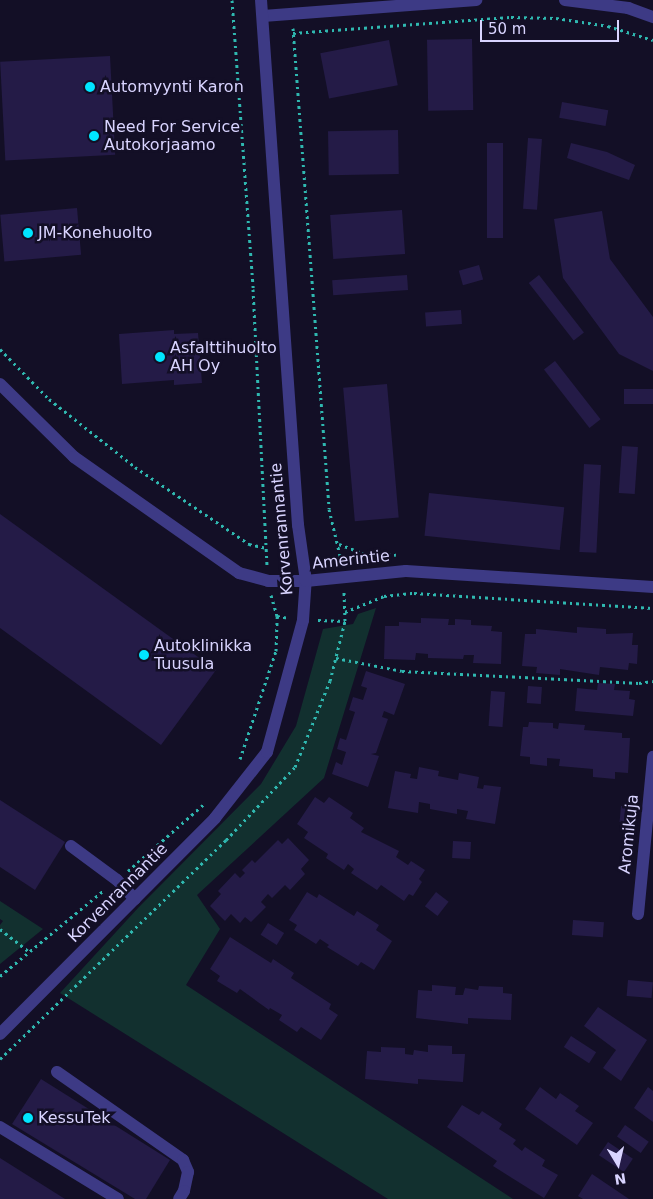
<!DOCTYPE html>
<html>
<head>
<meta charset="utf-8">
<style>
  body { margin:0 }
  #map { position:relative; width:653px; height:1199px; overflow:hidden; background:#130f26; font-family:"DejaVu Sans",sans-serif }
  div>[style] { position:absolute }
  .green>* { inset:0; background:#12302f }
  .building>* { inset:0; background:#241b47; transform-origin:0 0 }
  .path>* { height:3px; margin-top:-1.5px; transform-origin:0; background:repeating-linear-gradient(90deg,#2fb8b0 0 2.5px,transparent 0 6.5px) }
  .minor>* { height:12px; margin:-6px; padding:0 6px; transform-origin:6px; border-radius:6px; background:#3d3a85 }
  .dots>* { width:14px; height:14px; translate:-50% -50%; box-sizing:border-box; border:2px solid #130f26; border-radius:50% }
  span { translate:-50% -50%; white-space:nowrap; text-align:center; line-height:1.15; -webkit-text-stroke:5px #130f26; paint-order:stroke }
  .poi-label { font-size:16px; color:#d9d4ff }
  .left { translate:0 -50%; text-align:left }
  .street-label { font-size:16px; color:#d9d4ff }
  .north { position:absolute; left:593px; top:1139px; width:50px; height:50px; -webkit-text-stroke:4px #130f26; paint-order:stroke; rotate:171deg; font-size:14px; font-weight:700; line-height:20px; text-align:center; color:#d9d4ff }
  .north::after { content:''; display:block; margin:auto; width:18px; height:22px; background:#d9d4ff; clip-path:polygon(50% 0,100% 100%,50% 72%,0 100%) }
  .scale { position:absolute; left:480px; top:20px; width:139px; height:22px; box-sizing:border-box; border:2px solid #d9d4ff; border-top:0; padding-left:6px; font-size:15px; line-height:18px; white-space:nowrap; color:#d9d4ff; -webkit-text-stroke:4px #130f26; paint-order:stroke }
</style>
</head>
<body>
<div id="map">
  <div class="green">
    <div style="clip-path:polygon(376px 608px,324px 778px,197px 895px,220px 929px,186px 985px,513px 1199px,388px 1199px,60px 993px,138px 908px,261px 784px,296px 726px,323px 629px,353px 624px,358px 614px)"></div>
    <div style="clip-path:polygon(0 901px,43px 929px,0 964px,0 925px,3px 921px,0 919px)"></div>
  </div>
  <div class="building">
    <div style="left:472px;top:39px;width:71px;height:45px;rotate:89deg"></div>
    <div style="left:389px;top:40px;width:46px;height:70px;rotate:79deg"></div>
    <div style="left:110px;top:56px;width:99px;height:110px;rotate:87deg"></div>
    <div style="left:562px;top:102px;width:47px;height:16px;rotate:10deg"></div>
    <div style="left:398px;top:130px;width:44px;height:70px;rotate:89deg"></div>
    <div style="left:528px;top:138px;width:14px;height:71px;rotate:4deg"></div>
    <div style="left:487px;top:143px;width:16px;height:95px"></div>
    <div style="clip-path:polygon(571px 143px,607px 152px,635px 165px,629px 180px,567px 158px)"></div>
    <div style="left:77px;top:208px;width:47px;height:77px;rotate:85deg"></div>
    <div style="left:402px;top:210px;width:44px;height:72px;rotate:86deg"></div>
    <div style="clip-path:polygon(602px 211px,610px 259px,653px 317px,653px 371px,619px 354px,563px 278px,554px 219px)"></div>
    <div style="left:479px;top:265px;width:15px;height:21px;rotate:74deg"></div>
    <div style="left:407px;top:275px;width:15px;height:75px;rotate:86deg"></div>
    <div style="left:539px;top:275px;width:73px;height:13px;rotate:52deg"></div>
    <div style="left:461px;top:310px;width:14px;height:36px;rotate:86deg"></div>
    <div style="clip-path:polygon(174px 330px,174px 334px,198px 333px,202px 383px,174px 385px,174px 380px,122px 384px,119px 334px)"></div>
    <div style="left:555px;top:361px;width:74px;height:14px;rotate:52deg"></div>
    <div style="left:387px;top:384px;width:134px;height:44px;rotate:85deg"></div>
    <div style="left:624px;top:389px;width:29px;height:15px"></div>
    <div style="left:622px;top:446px;width:16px;height:47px;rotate:4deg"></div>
    <div style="left:584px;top:464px;width:17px;height:88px;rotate:3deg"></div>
    <div style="left:429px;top:493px;width:136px;height:43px;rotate:6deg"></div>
    <div style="clip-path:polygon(0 514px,216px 670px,161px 745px,0 628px)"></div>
    <div style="clip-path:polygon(421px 618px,449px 619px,448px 625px,455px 625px,455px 619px,471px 620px,471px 625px,492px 626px,491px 631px,502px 632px,501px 664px,473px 663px,474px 655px,464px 655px,463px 659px,428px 658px,428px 654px,416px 653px,415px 660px,384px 659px,385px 626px,399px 626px,399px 622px,421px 623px)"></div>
    <div style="clip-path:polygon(577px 627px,606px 629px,606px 634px,633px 633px,632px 645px,638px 645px,637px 664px,629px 663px,628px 670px,600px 667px,599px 675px,560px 669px,560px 675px,536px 673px,537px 667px,522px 666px,525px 634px,536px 634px,536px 629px,577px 633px)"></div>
    <div style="clip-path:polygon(366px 671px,405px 684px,394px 715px,384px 711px,382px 717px,388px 719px,376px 753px,371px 754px,379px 756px,368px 787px,332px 774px,336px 762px,342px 765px,346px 752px,337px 749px,340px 738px,346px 740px,355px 712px,349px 710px,353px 697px,363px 700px,367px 688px,361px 686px)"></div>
    <div style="clip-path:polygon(598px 683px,615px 684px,614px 690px,630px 691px,629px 699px,635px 700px,633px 716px,575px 711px,577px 688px,597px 690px)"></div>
    <div style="left:528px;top:686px;width:14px;height:17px;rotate:4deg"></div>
    <div style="left:491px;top:691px;width:14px;height:35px;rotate:4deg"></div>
    <div style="clip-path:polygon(529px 722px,553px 723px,553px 728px,558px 729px,559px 723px,585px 725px,584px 730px,622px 733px,622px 738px,630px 738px,628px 773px,615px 772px,615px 779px,593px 777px,593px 769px,559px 766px,560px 759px,547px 758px,547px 766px,530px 764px,530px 757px,520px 756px,523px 727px,528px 727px)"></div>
    <div style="clip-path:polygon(419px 767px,439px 771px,438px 776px,458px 780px,459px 773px,479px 777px,477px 788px,483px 789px,484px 785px,501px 787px,495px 824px,466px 819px,468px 811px,457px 809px,457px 814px,430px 809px,430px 804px,419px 802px,418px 813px,388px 808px,395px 771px,411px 774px,410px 778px,417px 779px)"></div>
    <div style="clip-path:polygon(315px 797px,324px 803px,329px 797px,353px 813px,350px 818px,364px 828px,361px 832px,399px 851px,396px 857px,408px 865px,411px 861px,425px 870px,419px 879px,422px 882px,413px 896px,409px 894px,404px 901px,381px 885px,377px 890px,351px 873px,354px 869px,348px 864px,344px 870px,326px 858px,328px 854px,304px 838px,308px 832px,297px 824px)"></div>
    <div style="clip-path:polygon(0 800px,65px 842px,35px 890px,0 867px)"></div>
    <div style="left:621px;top:806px;width:12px;height:16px;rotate:5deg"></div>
    <div style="clip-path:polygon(288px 838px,309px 860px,301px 869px,305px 874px,290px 890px,285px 885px,272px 898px,268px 894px,261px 902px,266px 907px,251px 922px,245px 917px,240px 923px,231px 914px,225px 921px,210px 906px,221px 894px,218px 891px,235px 873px,240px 878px,245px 873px,242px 870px,252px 860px,255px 863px,278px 840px,282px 844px)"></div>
    <div style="left:453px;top:841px;width:18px;height:17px;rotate:3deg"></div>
    <div style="clip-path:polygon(307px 892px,317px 898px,319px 894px,354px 916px,357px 911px,379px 925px,376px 930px,392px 941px,374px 970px,361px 962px,358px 966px,327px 947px,329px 945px,320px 939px,316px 944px,294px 930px,297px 925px,289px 920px)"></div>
    <div style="left:436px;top:892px;width:16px;height:18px;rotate:38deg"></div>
    <div style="left:573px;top:920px;width:31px;height:15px;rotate:4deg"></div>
    <div style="left:268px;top:923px;width:19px;height:14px;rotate:32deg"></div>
    <div style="clip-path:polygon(230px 937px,271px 963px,273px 959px,294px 973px,291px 978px,331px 1004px,329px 1009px,338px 1015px,321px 1040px,301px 1027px,297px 1032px,279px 1020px,282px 1015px,270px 1008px,269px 1010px,240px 989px,237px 993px,217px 981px,220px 976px,210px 969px)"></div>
    <div style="left:628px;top:980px;width:25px;height:16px;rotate:5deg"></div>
    <div style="clip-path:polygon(432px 985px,456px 987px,455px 995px,463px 995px,465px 988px,478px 990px,479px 986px,503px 987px,503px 993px,512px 994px,511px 1020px,468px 1018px,468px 1024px,416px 1018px,418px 990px,432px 991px)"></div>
    <div style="clip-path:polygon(598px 1007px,647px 1040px,621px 1081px,603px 1068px,616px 1050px,584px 1026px)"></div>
    <div style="left:571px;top:1036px;width:30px;height:13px;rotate:33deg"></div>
    <div style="clip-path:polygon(428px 1045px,452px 1046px,452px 1054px,465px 1054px,463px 1082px,418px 1079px,418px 1084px,365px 1079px,367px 1051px,381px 1052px,381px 1047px,405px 1048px,405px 1054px,413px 1055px,414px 1050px,428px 1052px)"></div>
    <div style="clip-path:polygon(41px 1079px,170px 1160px,146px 1199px,135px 1199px,12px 1124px)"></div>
    <div style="clip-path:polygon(540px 1087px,556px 1099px,560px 1093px,579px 1106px,575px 1111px,593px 1123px,577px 1145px,525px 1109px)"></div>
    <div style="clip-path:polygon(648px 1087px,653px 1091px,653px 1122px,634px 1108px)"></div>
    <div style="clip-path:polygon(462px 1105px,479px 1115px,482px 1111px,502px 1124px,499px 1129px,516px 1140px,513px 1144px,522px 1151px,525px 1147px,545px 1160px,542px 1166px,558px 1175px,544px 1198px,493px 1166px,497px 1161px,447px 1127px)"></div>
    <div style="left:625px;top:1125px;width:29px;height:14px;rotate:35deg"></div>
    <div style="left:608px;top:1142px;width:30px;height:16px;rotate:34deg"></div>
    <div style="clip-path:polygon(0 1158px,65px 1199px,0 1199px)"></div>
    <div style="clip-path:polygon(592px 1174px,629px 1199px,583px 1199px,578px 1196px)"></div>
  </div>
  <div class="path">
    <div style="left:232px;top:0;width:290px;rotate:85.8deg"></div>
    <div style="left:253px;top:289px;width:278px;rotate:87.1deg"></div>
    <div style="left:293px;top:28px;width:482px;rotate:85.7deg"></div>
    <div style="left:329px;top:509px;width:57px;rotate:76.7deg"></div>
    <div style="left:293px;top:33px;width:219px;rotate:-4.2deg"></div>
    <div style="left:511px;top:17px;width:45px;rotate:1.3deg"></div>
    <div style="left:556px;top:18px;width:53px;rotate:8.7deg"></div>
    <div style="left:608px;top:26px;width:47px;rotate:17.3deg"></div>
    <div style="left:0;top:349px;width:70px;rotate:45.6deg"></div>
    <div style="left:49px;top:399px;width:110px;rotate:38.3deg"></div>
    <div style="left:135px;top:467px;width:138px;rotate:34deg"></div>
    <div style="left:249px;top:544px;width:17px;rotate:13deg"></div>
    <div style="left:339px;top:544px;width:25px;rotate:21deg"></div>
    <div style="left:362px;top:553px;width:34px;rotate:3deg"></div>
    <div style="left:271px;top:595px;width:22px;rotate:74deg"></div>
    <div style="left:277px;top:616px;width:12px;rotate:9deg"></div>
    <div style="left:345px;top:612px;width:42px;rotate:-22.3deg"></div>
    <div style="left:384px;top:596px;width:30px;rotate:-6deg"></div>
    <div style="left:414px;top:593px;width:239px;rotate:3.6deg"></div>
    <div style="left:318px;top:620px;width:27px;rotate:2deg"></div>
    <div style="left:336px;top:658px;width:67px;rotate:11.1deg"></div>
    <div style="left:402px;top:671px;width:237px;rotate:2.9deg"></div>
    <div style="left:639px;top:683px;width:14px;rotate:-8deg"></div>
    <div style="left:240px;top:759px;width:114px;rotate:-71.6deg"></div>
    <div style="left:276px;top:651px;width:35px;rotate:-88deg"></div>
    <div style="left:128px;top:871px;width:103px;rotate:-41.4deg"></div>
    <div style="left:0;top:929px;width:37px;rotate:38deg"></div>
    <div style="left:0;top:976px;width:136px;rotate:-39.6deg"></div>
    <div style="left:0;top:1059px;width:315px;rotate:-44.1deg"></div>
    <div style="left:226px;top:840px;width:100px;rotate:-46.6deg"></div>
    <div style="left:295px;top:767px;width:93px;rotate:-67.9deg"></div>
    <div style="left:330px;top:681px;width:62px;rotate:-76deg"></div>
    <div style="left:345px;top:621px;width:29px;rotate:-92deg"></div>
  </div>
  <div class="minor">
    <div style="left:565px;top:0;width:64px;rotate:7.2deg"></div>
    <div style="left:628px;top:8px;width:27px;rotate:20deg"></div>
    <div style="left:263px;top:16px;width:214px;rotate:-4.3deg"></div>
    <div style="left:0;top:384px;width:104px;rotate:44.6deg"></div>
    <div style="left:74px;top:457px;width:202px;rotate:35.1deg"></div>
    <div style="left:239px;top:573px;width:30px;rotate:15deg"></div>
    <div style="left:268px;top:581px;width:38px"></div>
    <div style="left:306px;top:581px;width:100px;rotate:-5.7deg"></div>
    <div style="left:406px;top:571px;width:248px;rotate:3.7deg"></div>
    <div style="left:71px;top:846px;width:57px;rotate:36.5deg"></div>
    <div style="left:117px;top:880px;width:26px;rotate:47deg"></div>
    <div style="left:638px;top:914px;width:158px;rotate:-84.5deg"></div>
    <div style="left:0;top:1034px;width:305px;rotate:-45.1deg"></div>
    <div style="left:215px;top:818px;width:84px;rotate:-51.8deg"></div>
    <div style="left:267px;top:752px;width:137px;rotate:-74.7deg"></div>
    <div style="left:303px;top:620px;width:39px;rotate:-86deg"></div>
    <div style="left:306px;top:581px;width:57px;rotate:-98.1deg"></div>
    <div style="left:298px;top:525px;width:526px;rotate:-94.03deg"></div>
    <div style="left:57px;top:1072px;width:154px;rotate:34.9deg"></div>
    <div style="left:183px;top:1160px;width:13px;rotate:67deg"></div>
    <div style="left:188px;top:1172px;width:19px;rotate:102deg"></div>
    <div style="left:184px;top:1191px;width:9px;rotate:122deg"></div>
    <div style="left:0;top:1127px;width:138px;rotate:31.4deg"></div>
  </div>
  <div class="dots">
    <div style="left:90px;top:87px;background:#00e5ff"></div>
    <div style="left:94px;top:136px;background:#00e5ff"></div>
    <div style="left:28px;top:233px;background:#00e5ff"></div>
    <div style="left:160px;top:357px;background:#00e5ff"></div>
    <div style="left:144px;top:655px;background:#00e5ff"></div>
    <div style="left:28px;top:1118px;background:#00e5ff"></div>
  </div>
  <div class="poi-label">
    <span class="left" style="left:100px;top:87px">Automyynti Karon</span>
    <span class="left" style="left:104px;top:136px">Need For Service<br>Autokorjaamo</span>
    <span class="left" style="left:38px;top:233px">JM-Konehuolto</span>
    <span class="left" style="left:170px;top:357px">Asfalttihuolto<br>AH Oy</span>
    <span class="left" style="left:154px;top:655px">Autoklinikka<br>Tuusula</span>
    <span class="left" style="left:38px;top:1118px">KessuTek</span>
  </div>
  <div class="street-label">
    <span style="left:282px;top:529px;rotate:-95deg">Korvenrannantie</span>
    <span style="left:351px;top:560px;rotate:-6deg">Amerintie</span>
    <span style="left:629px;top:834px;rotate:-84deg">Aromikuja</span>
    <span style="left:118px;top:893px;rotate:-45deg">Korvenrannantie</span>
  </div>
  <div class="north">N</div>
  <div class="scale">50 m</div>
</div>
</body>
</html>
